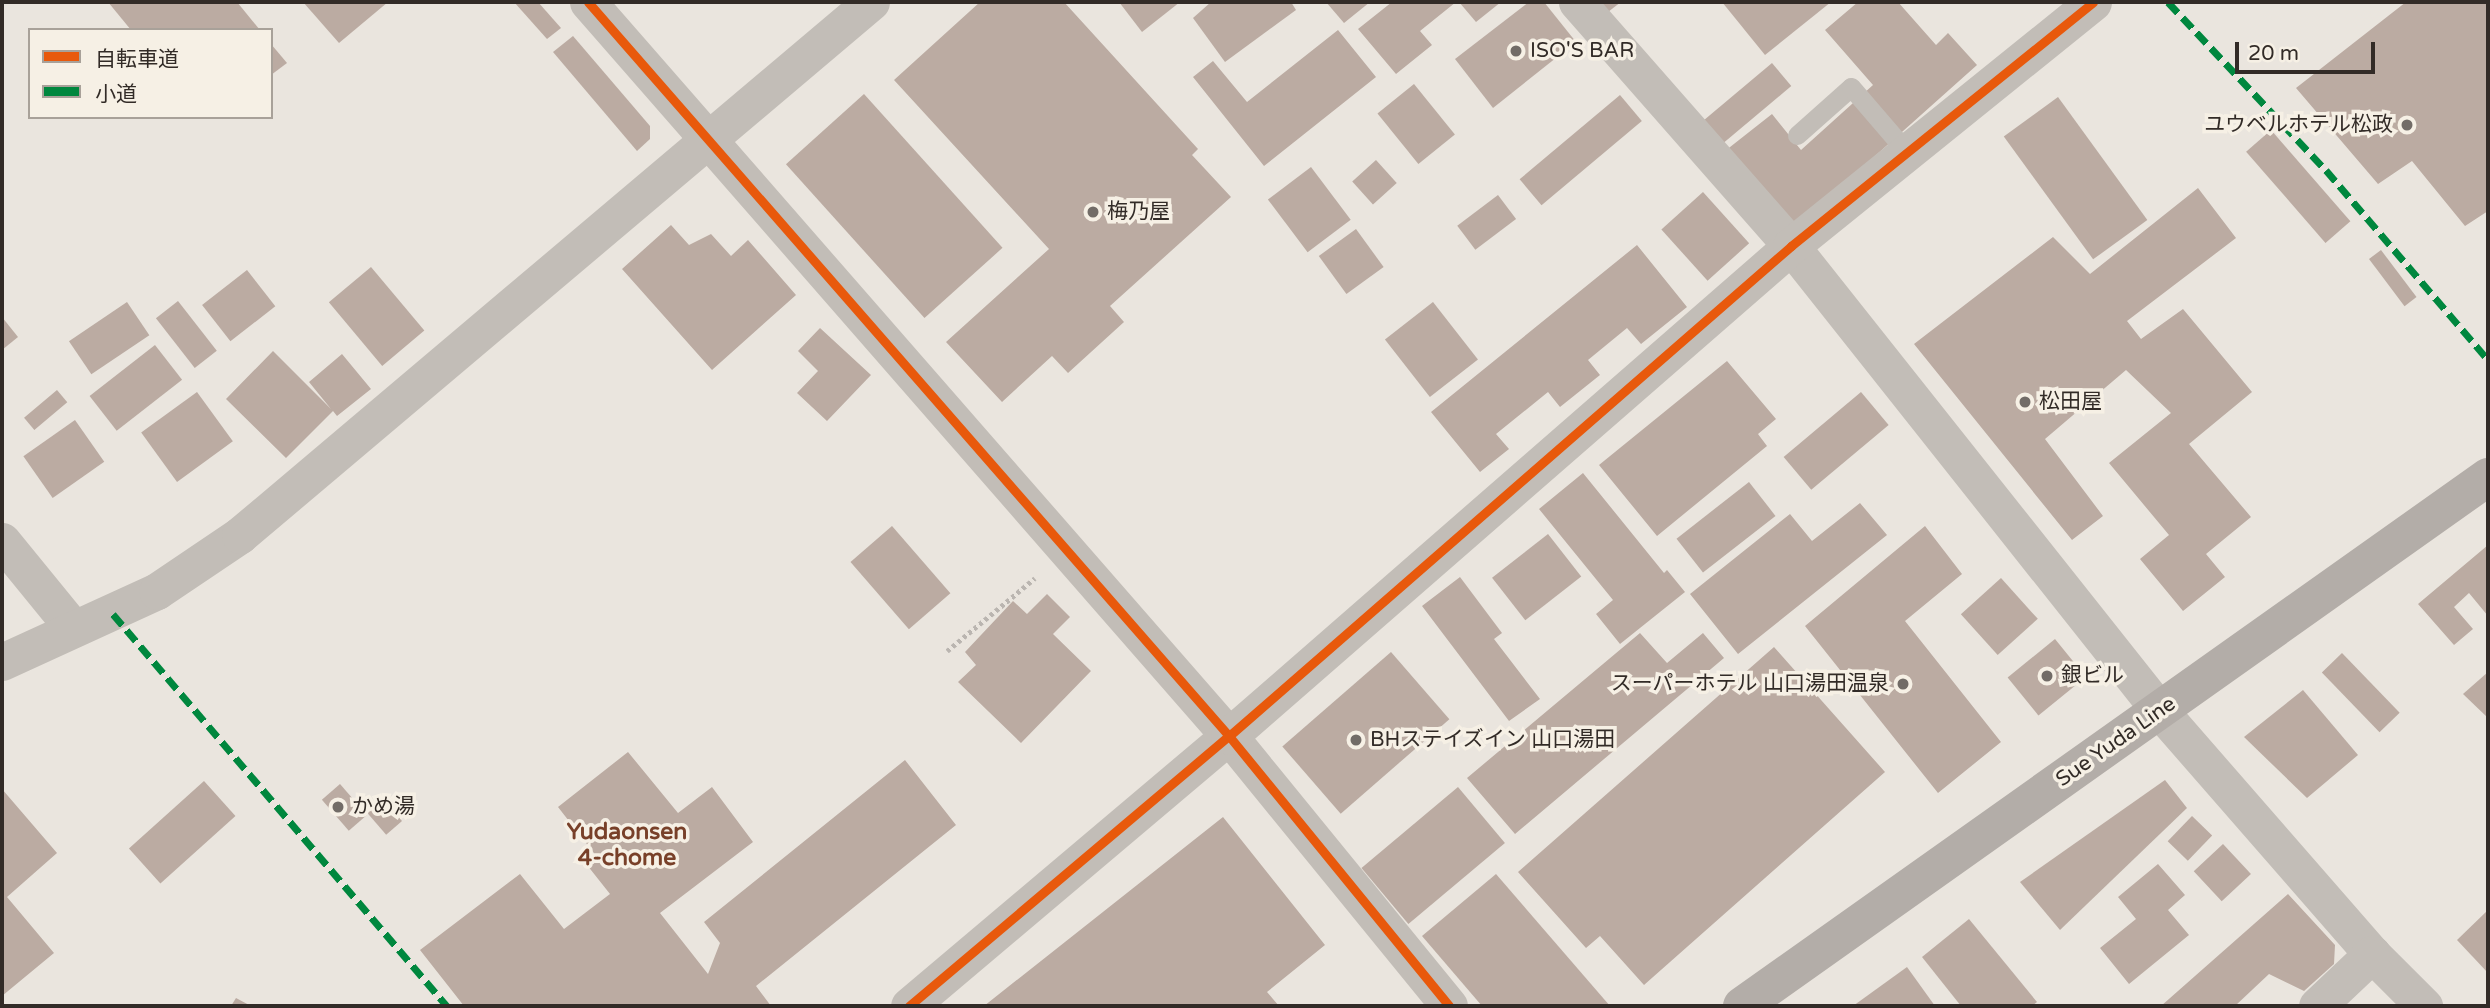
<!DOCTYPE html>
<html>
<head>
<meta charset="utf-8">
<style>
  body { margin:0 }
  #map { position:relative; width:2490px; height:1008px; overflow:hidden; background:#eae5de; font-family:"Varela Round","Noto Sans JP",sans-serif }
  div>[style] { position:absolute }
  .building>* { inset:0; background:#bbaba2; transform-origin:0 0 }
  .path>* { height:4.5px; margin-top:-2.25px; transform-origin:0; background:repeating-linear-gradient(90deg,#bab5b0 0 3.5px,transparent 0 7px) }
  .service>* { height:19px; margin:-9.5px; padding:0 9.5px; transform-origin:9.5px; border-radius:9.5px; background:#c2bdb7 }
  .minor>* { height:37px; margin:-18.5px; padding:0 18.5px; transform-origin:18.5px; border-radius:18.5px; background:#c2bdb7 }
  .secondary>* { height:38px; margin:-19px; padding:0 19px; transform-origin:19px; border-radius:19px; background:#b3ada8 }
  .quiet>* { height:7px; margin-top:-3.5px; transform-origin:0; background:repeating-linear-gradient(90deg,#00873e 0 14px,transparent 0 21px) }
  .cycleway>* { height:9px; margin:-4.5px; padding:0 4.5px; transform-origin:4.5px; border-radius:4.5px; background:#e8590c }
  .dots>* { width:19px; height:19px; translate:-50% -50%; box-sizing:border-box; border:4px solid #f6f0e5; border-radius:50% }
  span { translate:-50% -50%; white-space:nowrap; text-align:center; line-height:1.15; -webkit-text-stroke:7px #f6f0e5; paint-order:stroke }
  .poi-label { font-size:21px; color:#322b27 }
  .left { translate:0 -50%; text-align:left }
  .right { translate:-100% -50%; text-align:right }
  .street-label { font-size:21px; color:#322b27 }
  .neighbourhood-label { font-size:23px; color:#784029; font-weight:700 }
  .frame { position:absolute; inset:0; border:4px solid #322b27; pointer-events:none }
  .legend { position:absolute; left:28px; top:28px; width:245px; height:91px; box-sizing:border-box; background:#f6f0e5; border:2px solid #a8a199; margin:0; padding:9px 12px; list-style:none; font-size:21px; color:#322b27 }
  .legend li { display:flex; align-items:center; gap:14px; height:35px }
  .legend b { width:35px; border:2px solid #a8a199 }
  .scale { position:absolute; left:2235px; top:42px; width:140px; height:32px; box-sizing:border-box; border:4px solid #322b27; border-top:0; padding-left:9px; font-size:21px; line-height:24px; white-space:nowrap; color:#322b27; -webkit-text-stroke:5px #f6f0e5; paint-order:stroke }
</style>
</head>
<body>
<div id="map">
  <div class="building">
    <div style="clip-path:polygon(108px 2px,237px 2px,260px 30px,131px 30px)"></div>
    <div style="clip-path:polygon(303px 2px,388px 2px,339px 43px)"></div>
    <div style="clip-path:polygon(514px 2px,538px 2px,561px 28px,547px 39px)"></div>
    <div style="clip-path:polygon(980px 2px,1064px 2px,1198px 149px,1192px 155px,1231px 197px,1110px 306px,1124px 322px,1068px 373px,1052px 356px,1002px 402px,946px 342px,1049px 249px,894px 80px)"></div>
    <div style="clip-path:polygon(1119px 2px,1180px 2px,1142px 32px)"></div>
    <div style="clip-path:polygon(1211px 2px,1291px 2px,1296px 10px,1225px 62px,1193px 18px)"></div>
    <div style="clip-path:polygon(1326px 2px,1370px 2px,1344px 23px)"></div>
    <div style="clip-path:polygon(1392px 2px,1456px 2px,1420px 31px,1432px 45px,1396px 74px,1358px 29px)"></div>
    <div style="clip-path:polygon(1459px 2px,1501px 2px,1476px 22px)"></div>
    <div style="clip-path:polygon(1529px 2px,1544px 2px,1576px 42px,1493px 108px,1455px 59px)"></div>
    <div style="clip-path:polygon(1593px 2px,1621px 2px,1604px 15px)"></div>
    <div style="clip-path:polygon(1722px 2px,1831px 2px,1765px 55px)"></div>
    <div style="clip-path:polygon(1858px 2px,1898px 2px,1936px 45px,1948px 33px,1977px 65px,1800px 223px,1780px 220px,1725px 151px,1772px 114px,1801px 150px,1873px 85px,1825px 30px)"></div>
    <div style="clip-path:polygon(2406px 2px,2488px 2px,2488px 211px,2465px 226px,2412px 161px,2378px 184px,2296px 88px)"></div>
    <div style="clip-path:polygon(1338px 30px,1376px 77px,1264px 166px,1193px 77px,1213px 61px,1247px 102px)"></div>
    <div style="clip-path:polygon(573px 36px,650px 126px,650px 139px,637px 151px,553px 52px)"></div>
    <div style="clip-path:polygon(271px 44px,287px 63px,271px 75px)"></div>
    <div style="left:1772px;top:63px;width:30px;height:89px;rotate:50deg"></div>
    <div style="left:1414px;top:84px;width:65px;height:47px;rotate:51deg"></div>
    <div style="left:864px;top:94px;width:207px;height:105px;rotate:48deg"></div>
    <div style="left:1620px;top:95px;width:34px;height:131px;rotate:50deg"></div>
    <div style="left:2058px;top:97px;width:152px;height:67px;rotate:54deg"></div>
    <div style="left:2271px;top:130px;width:121px;height:33px;rotate:49deg"></div>
    <div style="left:1376px;top:160px;width:31px;height:32px;rotate:48deg"></div>
    <div style="left:1311px;top:167px;width:66px;height:54px;rotate:53deg"></div>
    <div style="clip-path:polygon(2198px 188px,2236px 238px,2127px 321px,2141px 339px,2183px 309px,2252px 392px,2189px 444px,2251px 517px,2206px 554px,2225px 577px,2183px 611px,2140px 559px,2169px 535px,2109px 463px,2171px 413px,2126px 370px,2045px 439px,2103px 516px,2072px 540px,1914px 344px,2053px 237px,2090px 274px)"></div>
    <div style="left:1703px;top:192px;width:69px;height:56px;rotate:48deg"></div>
    <div style="left:1498px;top:195px;width:30px;height:51px;rotate:53deg"></div>
    <div style="clip-path:polygon(671px 225px,689px 245px,711px 234px,731px 256px,748px 240px,796px 295px,712px 370px,622px 269px)"></div>
    <div style="left:1356px;top:229px;width:47px;height:46px;rotate:54deg"></div>
    <div style="clip-path:polygon(1637px 245px,1687px 307px,1641px 344px,1627px 328px,1588px 360px,1600px 375px,1560px 407px,1548px 392px,1496px 434px,1509px 449px,1480px 472px,1431px 412px)"></div>
    <div style="left:2381px;top:250px;width:59px;height:15px;rotate:53deg"></div>
    <div style="left:371px;top:267px;width:83px;height:55px;rotate:50deg"></div>
    <div style="left:247px;top:270px;width:46px;height:57px;rotate:52deg"></div>
    <div style="left:178px;top:301px;width:63px;height:28px;rotate:52deg"></div>
    <div style="left:127px;top:302px;width:40px;height:70px;rotate:56deg"></div>
    <div style="left:1433px;top:302px;width:73px;height:61px;rotate:52deg"></div>
    <div style="clip-path:polygon(2px 317px,18px 337px,2px 350px)"></div>
    <div style="clip-path:polygon(820px 328px,871px 375px,827px 421px,797px 393px,818px 371px,798px 351px)"></div>
    <div style="left:155px;top:345px;width:44px;height:83px;rotate:52deg"></div>
    <div style="clip-path:polygon(273px 351px,331px 409px,309px 382px,342px 354px,371px 389px,337px 416px,333px 411px,286px 458px,226px 399px)"></div>
    <div style="clip-path:polygon(1727px 361px,1776px 419px,1758px 434px,1767px 446px,1657px 536px,1599px 465px)"></div>
    <div style="left:57px;top:390px;width:16px;height:43px;rotate:50deg"></div>
    <div style="left:197px;top:392px;width:61px;height:69px;rotate:54deg"></div>
    <div style="left:1861px;top:392px;width:43px;height:101px;rotate:50deg"></div>
    <div style="left:75px;top:420px;width:51px;height:63px;rotate:55deg"></div>
    <div style="clip-path:polygon(1583px 473px,1664px 573px,1667px 570px,1685px 592px,1620px 644px,1596px 614px,1613px 600px,1539px 509px)"></div>
    <div style="left:1749px;top:482px;width:43px;height:92px;rotate:52deg"></div>
    <div style="clip-path:polygon(1860px 503px,1887px 535px,1738px 654px,1690px 594px,1790px 514px,1812px 541px)"></div>
    <div style="left:892px;top:526px;width:89px;height:55px;rotate:49deg"></div>
    <div style="clip-path:polygon(1925px 526px,1962px 574px,1905px 621px,2001px 742px,1938px 793px,1805px 626px)"></div>
    <div style="left:1548px;top:534px;width:54px;height:71px;rotate:52deg"></div>
    <div style="clip-path:polygon(2488px 545px,2488px 616px,2469px 593px,2454px 607px,2473px 629px,2454px 645px,2418px 604px)"></div>
    <div style="clip-path:polygon(1460px 577px,1502px 633px,1494px 639px,1540px 699px,1509px 721px,1422px 606px)"></div>
    <div style="left:2001px;top:578px;width:55px;height:54px;rotate:48deg"></div>
    <div style="clip-path:polygon(1047px 594px,1070px 617px,1053px 634px,1091px 671px,1021px 743px,958px 682px,976px 665px,965px 652px,1013px 601px,1027px 614px)"></div>
    <div style="clip-path:polygon(1640px 633px,1667px 663px,1703px 633px,1724px 658px,1515px 834px,1467px 778px)"></div>
    <div style="left:2055px;top:639px;width:49px;height:61px;rotate:51deg"></div>
    <div style="clip-path:polygon(1774px 647px,1885px 772px,1644px 985px,1600px 936px,1586px 948px,1518px 872px)"></div>
    <div style="left:1391px;top:652px;width:89px;height:144px;rotate:49deg"></div>
    <div style="left:2342px;top:653px;width:83px;height:28px;rotate:46deg"></div>
    <div style="clip-path:polygon(2488px 672px,2488px 718px,2463px 694px)"></div>
    <div style="clip-path:polygon(2303px 690px,2358px 755px,2307px 798px,2244px 737px)"></div>
    <div style="clip-path:polygon(628px 752px,678px 813px,712px 787px,753px 842px,660px 913px,708px 974px,720px 943px,704px 922px,905px 760px,956px 825px,756px 986px,771px 1006px,464px 1006px,420px 950px,520px 874px,564px 929px,610px 894px,587px 865px,597px 857px,558px 807px)"></div>
    <div style="clip-path:polygon(2165px 780px,2187px 808px,2060px 930px,2020px 882px)"></div>
    <div style="left:204px;top:781px;width:47px;height:101px;rotate:48deg"></div>
    <div style="left:340px;top:784px;width:41px;height:24px;rotate:49deg"></div>
    <div style="left:1458px;top:787px;width:73px;height:126px;rotate:50deg"></div>
    <div style="clip-path:polygon(2px 789px,57px 853px,7px 897px,54px 953px,2px 996px)"></div>
    <div style="left:383px;top:799px;width:29px;height:21px;rotate:49deg"></div>
    <div style="left:2192px;top:816px;width:28px;height:35px;rotate:44deg"></div>
    <div style="clip-path:polygon(1223px 817px,1325px 945px,1267px 992px,1279px 1006px,984px 1006px)"></div>
    <div style="left:2223px;top:844px;width:41px;height:40px;rotate:47deg"></div>
    <div style="clip-path:polygon(2158px 864px,2185px 895px,2168px 910px,2189px 935px,2129px 984px,2100px 948px,2136px 919px,2118px 897px)"></div>
    <div style="clip-path:polygon(1496px 874px,1610px 1006px,1482px 1006px,1422px 936px)"></div>
    <div style="clip-path:polygon(2288px 894px,2335px 945px,2334px 964px,2304px 991px,2269px 974px,2235px 1006px,2161px 1006px)"></div>
    <div style="clip-path:polygon(2488px 910px,2488px 973px,2457px 940px)"></div>
    <div style="clip-path:polygon(1969px 919px,2037px 1002px,2032px 1006px,1961px 1006px,1922px 957px)"></div>
    <div style="clip-path:polygon(1907px 967px,1935px 1006px,1853px 1006px)"></div>
    <div style="clip-path:polygon(236px 998px,251px 1006px,231px 1006px)"></div>
  </div>
  <div class="path">
    <div style="left:947px;top:651px;width:114px;rotate:-39.7deg"></div>
  </div>
  <div class="service">
    <div style="left:1797px;top:135px;width:72px;rotate:-41.6deg"></div>
    <div style="left:1851px;top:87px;width:86px;rotate:49.3deg"></div>
  </div>
  <div class="minor">
    <div style="left:588px;top:2px;width:974px;rotate:48.87deg"></div>
    <div style="left:1229px;top:736px;width:348px;rotate:50.8deg"></div>
    <div style="left:1577px;top:2px;width:325px;rotate:48.7deg"></div>
    <div style="left:1791px;top:246px;width:594px;rotate:51.57deg"></div>
    <div style="left:2160px;top:711px;width:322px;rotate:48.9deg"></div>
    <div style="left:2372px;top:954px;width:74px;rotate:45deg"></div>
    <div style="left:2px;top:541px;width:112px;rotate:50.8deg"></div>
    <div style="left:2px;top:662px;width:170px;rotate:-24.6deg"></div>
    <div style="left:157px;top:591px;width:100px;rotate:-34deg"></div>
    <div style="left:240px;top:535px;width:826px;rotate:-40.19deg"></div>
    <div style="left:909px;top:1006px;width:419px;rotate:-40.2deg"></div>
    <div style="left:1229px;top:736px;width:746px;rotate:-41.08deg"></div>
    <div style="left:1791px;top:246px;width:388px;rotate:-38.9deg"></div>
    <div style="left:2317px;top:1006px;width:76px;rotate:-43.4deg"></div>
  </div>
  <div class="secondary">
    <div style="left:1742px;top:1006px;width:915px;rotate:-35.34deg"></div>
  </div>
  <div class="quiet">
    <div style="left:2168px;top:2px;width:231px;rotate:46.8deg"></div>
    <div style="left:2326px;top:170px;width:250px;rotate:49.5deg"></div>
    <div style="left:113px;top:614px;width:515px;rotate:49.57deg"></div>
  </div>
  <div class="cycleway">
    <div style="left:588px;top:2px;width:974px;rotate:48.87deg"></div>
    <div style="left:1229px;top:736px;width:348px;rotate:50.8deg"></div>
    <div style="left:909px;top:1006px;width:419px;rotate:-40.2deg"></div>
    <div style="left:1229px;top:736px;width:746px;rotate:-41.08deg"></div>
    <div style="left:1791px;top:246px;width:388px;rotate:-38.9deg"></div>
  </div>
  <div class="dots">
    <div style="left:1516px;top:51px;background:#726c67"></div>
    <div style="left:2407px;top:125px;background:#726c67"></div>
    <div style="left:1093px;top:212px;background:#726c67"></div>
    <div style="left:2025px;top:402px;background:#726c67"></div>
    <div style="left:2047px;top:676px;background:#726c67"></div>
    <div style="left:1903px;top:684px;background:#726c67"></div>
    <div style="left:1356px;top:740px;background:#726c67"></div>
    <div style="left:338px;top:807px;background:#726c67"></div>
  </div>
  <div class="poi-label">
    <span class="left" style="left:1530px;top:51px">ISO'S BAR</span>
    <span class="right" style="left:2393px;top:125px">ユウベルホテル松政</span>
    <span class="left" style="left:1107px;top:212px">梅乃屋</span>
    <span class="left" style="left:2039px;top:402px">松田屋</span>
    <span class="left" style="left:2061px;top:676px">銀ビル</span>
    <span class="right" style="left:1889px;top:684px">スーパーホテル 山口湯田温泉</span>
    <span class="left" style="left:1370px;top:740px">BHステイズイン 山口湯田</span>
    <span class="left" style="left:352px;top:807px">かめ湯</span>
  </div>
  <div class="street-label">
    <span style="left:2116px;top:742px;rotate:-35deg">Sue Yuda Line</span>
  </div>
  <div class="neighbourhood-label">
    <span style="left:627px;top:845px">Yudaonsen<br>4-chome</span>
  </div>
  <div class="frame"></div>
  <ul class="legend">
  <li><b style="height:9px;background:#e8590c"></b>自転車道</li>
  <li><b style="height:9px;background:#00873e"></b>小道</li>
  </ul>
  <div class="scale">20 m</div>
</div>
</body>
</html>
